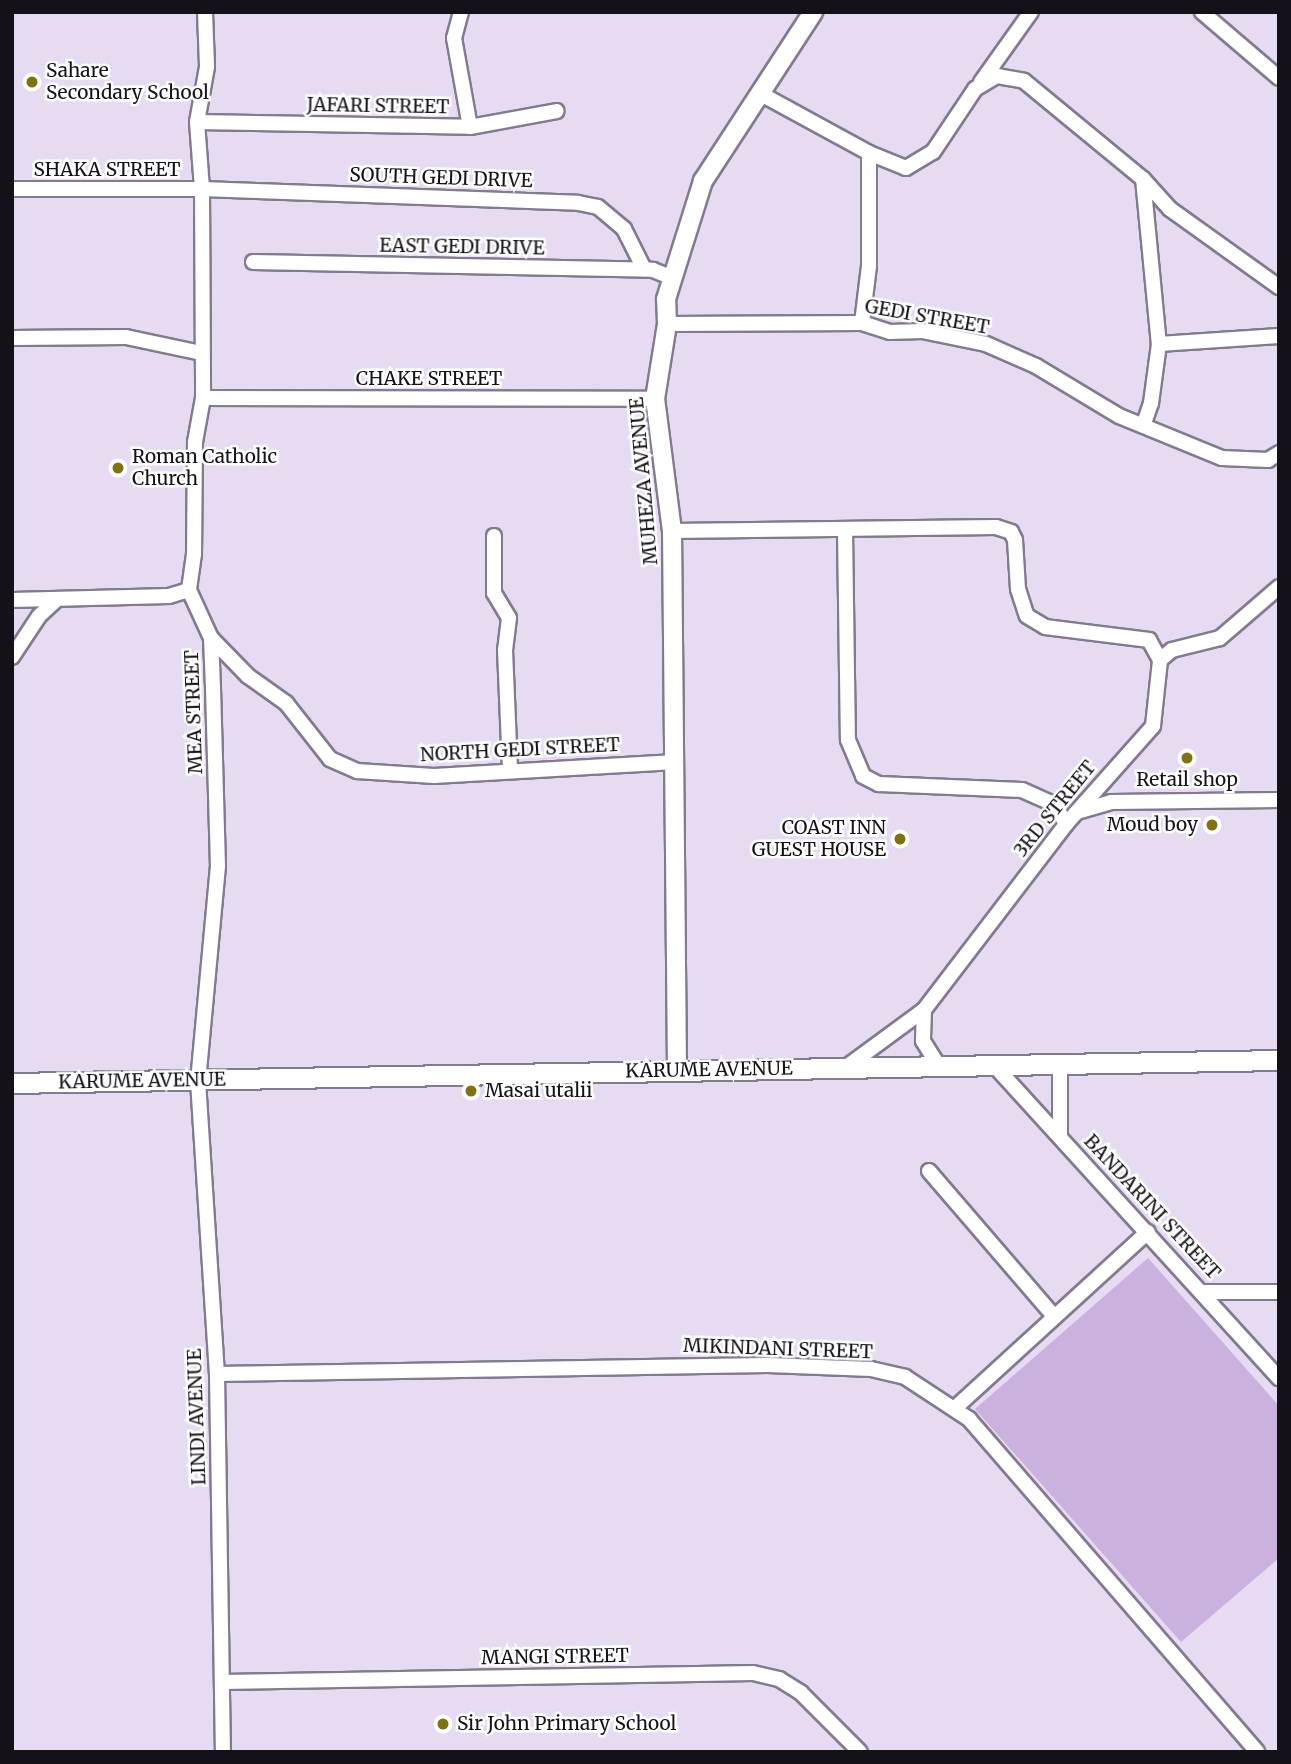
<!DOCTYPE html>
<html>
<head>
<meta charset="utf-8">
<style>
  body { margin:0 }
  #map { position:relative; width:1291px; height:1764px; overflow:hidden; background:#e6dbf0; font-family:Merriweather,serif }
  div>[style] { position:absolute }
  .green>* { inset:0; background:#cab1de }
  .roads { filter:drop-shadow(2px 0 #847a8d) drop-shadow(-2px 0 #847a8d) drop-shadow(0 2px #847a8d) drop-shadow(0 -2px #847a8d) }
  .minor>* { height:14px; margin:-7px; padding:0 7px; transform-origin:7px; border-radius:7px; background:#fff }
  .tertiary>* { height:18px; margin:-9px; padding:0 9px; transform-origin:9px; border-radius:9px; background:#fff }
  .secondary>* { height:19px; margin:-9.5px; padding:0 9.5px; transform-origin:9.5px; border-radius:9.5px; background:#fff }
  .dots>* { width:19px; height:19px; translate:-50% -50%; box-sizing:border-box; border:4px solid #fff; border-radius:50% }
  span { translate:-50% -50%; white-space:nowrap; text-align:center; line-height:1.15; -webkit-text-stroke:5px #fff; paint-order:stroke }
  .poi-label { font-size:19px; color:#151118 }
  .left { translate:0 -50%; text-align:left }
  .right { translate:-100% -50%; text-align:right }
  .street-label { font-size:19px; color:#151118 }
  .frame { position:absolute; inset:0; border:14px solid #151118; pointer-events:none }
</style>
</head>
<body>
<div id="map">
  <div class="green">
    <div style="clip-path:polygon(1148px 1258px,1279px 1406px,1279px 1558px,1181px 1642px,975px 1409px)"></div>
  </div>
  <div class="roads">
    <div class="minor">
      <div style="left:205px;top:12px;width:55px;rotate:87.9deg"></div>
      <div style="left:207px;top:67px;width:56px;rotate:100.3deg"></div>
      <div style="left:197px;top:122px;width:67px;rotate:85.7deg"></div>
      <div style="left:202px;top:189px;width:209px;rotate:89.7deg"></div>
      <div style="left:203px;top:398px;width:45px;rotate:100.3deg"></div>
      <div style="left:195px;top:442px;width:112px;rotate:90.5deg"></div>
      <div style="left:194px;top:554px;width:36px;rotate:98deg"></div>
      <div style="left:189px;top:590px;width:53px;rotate:65.4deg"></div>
      <div style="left:211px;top:638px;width:50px;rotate:87.7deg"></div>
      <div style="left:213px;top:688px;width:178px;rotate:88.4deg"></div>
      <div style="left:218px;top:866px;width:216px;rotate:95.3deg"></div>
      <div style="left:198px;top:1081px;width:294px;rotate:86.3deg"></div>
      <div style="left:217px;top:1374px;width:378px;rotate:89.1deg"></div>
      <div style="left:461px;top:12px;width:27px;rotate:105deg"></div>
      <div style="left:454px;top:38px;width:90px;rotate:79.8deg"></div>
      <div style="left:1202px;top:12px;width:101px;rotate:40.6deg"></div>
      <div style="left:981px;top:82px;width:86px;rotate:-54.5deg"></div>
      <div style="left:761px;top:94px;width:123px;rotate:28.6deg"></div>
      <div style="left:869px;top:153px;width:40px;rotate:22deg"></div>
      <div style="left:906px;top:168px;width:31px;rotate:-31deg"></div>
      <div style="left:933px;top:152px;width:76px;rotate:-56.3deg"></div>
      <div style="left:975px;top:89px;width:26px;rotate:-31deg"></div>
      <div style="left:997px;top:76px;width:27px;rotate:10deg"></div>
      <div style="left:1024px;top:81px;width:154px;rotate:39.5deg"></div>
      <div style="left:1143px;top:179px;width:40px;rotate:48deg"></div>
      <div style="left:1170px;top:209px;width:134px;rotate:35.6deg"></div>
      <div style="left:197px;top:122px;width:273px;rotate:1deg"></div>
      <div style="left:470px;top:127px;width:88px;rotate:-10.4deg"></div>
      <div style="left:1143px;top:179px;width:166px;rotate:84.5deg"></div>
      <div style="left:1159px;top:344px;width:60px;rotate:97.7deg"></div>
      <div style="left:1151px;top:403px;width:24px;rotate:109deg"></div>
      <div style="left:12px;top:189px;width:190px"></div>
      <div style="left:202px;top:189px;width:376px;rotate:2.1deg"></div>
      <div style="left:578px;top:203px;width:20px;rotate:11deg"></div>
      <div style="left:598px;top:207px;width:34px;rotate:40deg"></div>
      <div style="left:624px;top:229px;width:45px;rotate:63.4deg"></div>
      <div style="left:253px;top:262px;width:400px;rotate:1.1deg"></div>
      <div style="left:653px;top:270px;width:18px;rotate:22deg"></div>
      <div style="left:862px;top:323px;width:57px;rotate:-83deg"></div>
      <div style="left:869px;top:266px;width:113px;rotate:-90deg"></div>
      <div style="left:667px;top:324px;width:195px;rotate:-0.3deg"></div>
      <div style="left:862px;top:323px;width:29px;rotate:18deg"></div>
      <div style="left:890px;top:332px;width:32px;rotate:-2deg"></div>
      <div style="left:922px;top:331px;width:65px;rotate:11.5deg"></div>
      <div style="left:986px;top:344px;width:55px;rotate:23.7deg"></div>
      <div style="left:1036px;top:366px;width:97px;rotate:31.1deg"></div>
      <div style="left:1119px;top:416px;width:111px;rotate:22.2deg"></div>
      <div style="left:1222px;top:458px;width:46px;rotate:2.5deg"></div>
      <div style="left:1268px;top:460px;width:13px;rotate:-32deg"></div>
      <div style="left:12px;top:338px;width:114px;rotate:-0.5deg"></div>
      <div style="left:126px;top:337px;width:77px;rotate:12deg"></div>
      <div style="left:1159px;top:344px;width:120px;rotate:-3.8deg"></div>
      <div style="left:203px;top:398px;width:452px;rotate:0.1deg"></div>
      <div style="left:845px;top:530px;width:210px;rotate:89.2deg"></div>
      <div style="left:848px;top:740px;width:39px;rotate:67deg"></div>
      <div style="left:863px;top:776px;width:18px;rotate:27deg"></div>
      <div style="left:879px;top:784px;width:143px;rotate:2.4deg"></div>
      <div style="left:1022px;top:790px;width:36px;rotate:24deg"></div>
      <div style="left:1055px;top:805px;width:22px;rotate:60deg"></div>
      <div style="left:672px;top:531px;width:324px;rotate:-0.7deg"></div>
      <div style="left:996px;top:527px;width:16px;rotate:18deg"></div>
      <div style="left:1011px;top:532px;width:9px;rotate:63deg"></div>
      <div style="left:1015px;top:540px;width:49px;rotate:86.5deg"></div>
      <div style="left:1018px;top:589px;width:28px;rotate:72deg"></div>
      <div style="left:1027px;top:616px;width:21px;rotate:31deg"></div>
      <div style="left:1045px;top:627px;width:105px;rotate:7.1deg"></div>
      <div style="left:1149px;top:640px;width:23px;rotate:61deg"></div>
      <div style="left:494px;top:536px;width:57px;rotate:90deg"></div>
      <div style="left:494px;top:593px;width:29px;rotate:59deg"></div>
      <div style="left:509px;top:618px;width:32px;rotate:97deg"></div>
      <div style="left:505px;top:650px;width:118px;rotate:87.6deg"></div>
      <div style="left:12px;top:600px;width:157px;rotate:-1.5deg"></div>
      <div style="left:169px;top:596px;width:21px;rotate:-17deg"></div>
      <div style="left:211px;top:638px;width:53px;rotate:45.8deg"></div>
      <div style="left:248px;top:676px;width:47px;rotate:35.4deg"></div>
      <div style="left:286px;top:703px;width:71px;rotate:51.8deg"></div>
      <div style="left:330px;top:759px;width:30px;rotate:24deg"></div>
      <div style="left:357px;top:771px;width:77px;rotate:3.7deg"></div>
      <div style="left:434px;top:776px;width:242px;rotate:-3.3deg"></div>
      <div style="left:12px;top:657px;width:49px;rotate:-56.6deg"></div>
      <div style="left:39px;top:616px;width:23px;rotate:-43deg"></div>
      <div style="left:1077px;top:812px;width:35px;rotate:-16deg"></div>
      <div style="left:1111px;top:802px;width:168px;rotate:-0.7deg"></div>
      <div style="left:924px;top:1010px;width:31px;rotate:92deg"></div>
      <div style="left:923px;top:1041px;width:26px;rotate:58deg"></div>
      <div style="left:993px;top:1064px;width:425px;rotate:47.7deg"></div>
      <div style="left:845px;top:1068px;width:98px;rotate:-36.3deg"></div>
      <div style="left:924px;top:1010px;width:234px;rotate:-52.6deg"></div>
      <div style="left:1066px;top:824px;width:131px;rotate:-48.4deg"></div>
      <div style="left:1153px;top:726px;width:66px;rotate:-83.9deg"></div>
      <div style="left:1160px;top:660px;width:16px;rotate:-40deg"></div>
      <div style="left:1172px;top:650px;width:49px;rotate:-14deg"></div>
      <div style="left:1220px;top:638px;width:78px;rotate:-40.8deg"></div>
      <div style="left:1060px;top:1134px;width:71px;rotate:-90deg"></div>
      <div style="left:929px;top:1171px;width:190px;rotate:49.3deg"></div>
      <div style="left:1205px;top:1292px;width:74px"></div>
      <div style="left:217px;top:1374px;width:551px;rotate:-0.94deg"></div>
      <div style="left:768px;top:1365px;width:103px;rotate:2.2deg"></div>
      <div style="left:871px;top:1369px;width:35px;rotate:13deg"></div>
      <div style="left:905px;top:1377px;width:77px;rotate:33.3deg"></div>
      <div style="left:969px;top:1419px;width:440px;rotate:49.1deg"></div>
      <div style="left:955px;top:1408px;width:261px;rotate:-42.4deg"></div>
      <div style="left:222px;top:1682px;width:531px;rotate:-0.97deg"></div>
      <div style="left:753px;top:1673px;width:27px;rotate:13deg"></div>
      <div style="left:779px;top:1679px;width:26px;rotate:32deg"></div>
      <div style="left:801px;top:1693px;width:83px;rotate:45deg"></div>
    </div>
    <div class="tertiary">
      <div style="left:677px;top:1070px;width:539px;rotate:-90.53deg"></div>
      <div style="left:672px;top:531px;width:133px;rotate:-97.3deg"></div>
      <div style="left:655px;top:399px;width:76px;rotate:-80.9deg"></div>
      <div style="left:667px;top:324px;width:25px;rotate:-92deg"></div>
      <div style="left:666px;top:299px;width:124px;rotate:-72.6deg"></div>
      <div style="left:703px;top:181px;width:202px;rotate:-56.9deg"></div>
    </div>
    <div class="secondary">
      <div style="left:12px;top:1083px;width:1267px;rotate:-1.04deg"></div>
    </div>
  </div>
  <div class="dots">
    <div style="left:32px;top:82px;background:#807111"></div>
    <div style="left:118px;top:468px;background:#807111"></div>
    <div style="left:1187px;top:758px;background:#807111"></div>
    <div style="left:1212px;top:825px;background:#807111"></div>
    <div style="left:900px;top:839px;background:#807111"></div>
    <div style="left:471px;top:1091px;background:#807111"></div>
    <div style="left:443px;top:1724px;background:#807111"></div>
  </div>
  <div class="poi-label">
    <span class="left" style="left:46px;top:82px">Sahare<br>Secondary School</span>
    <span class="left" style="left:132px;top:468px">Roman Catholic<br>Church</span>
    <span style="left:1187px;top:780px">Retail shop</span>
    <span class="right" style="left:1198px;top:825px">Moud boy</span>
    <span class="right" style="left:886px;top:839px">COAST INN<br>GUEST HOUSE</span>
    <span class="left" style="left:485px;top:1091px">Masai utalii</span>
    <span class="left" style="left:457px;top:1724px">Sir John Primary School</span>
  </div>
  <div class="street-label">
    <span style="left:378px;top:106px;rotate:1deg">JAFARI STREET</span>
    <span style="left:107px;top:170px">SHAKA STREET</span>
    <span style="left:441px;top:178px;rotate:2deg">SOUTH GEDI DRIVE</span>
    <span style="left:462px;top:247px;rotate:1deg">EAST GEDI DRIVE</span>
    <span style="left:927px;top:317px;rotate:10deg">GEDI STREET</span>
    <span style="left:429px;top:379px">CHAKE STREET</span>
    <span style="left:644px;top:481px;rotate:-95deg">MUHEZA AVENUE</span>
    <span style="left:194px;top:712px;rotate:-92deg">MEA STREET</span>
    <span style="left:520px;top:750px;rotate:-3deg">NORTH GEDI STREET</span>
    <span style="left:1055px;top:809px;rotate:-51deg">3RD STREET</span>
    <span style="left:709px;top:1070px;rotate:-1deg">KARUME AVENUE</span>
    <span style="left:142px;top:1081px;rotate:-1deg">KARUME AVENUE</span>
    <span style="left:1152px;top:1207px;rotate:47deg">BANDARINI STREET</span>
    <span style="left:778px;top:1349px;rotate:2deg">MIKINDANI STREET</span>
    <span style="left:197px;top:1417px;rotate:-92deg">LINDI AVENUE</span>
    <span style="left:555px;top:1657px;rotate:-1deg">MANGI STREET</span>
  </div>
  <div class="frame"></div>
</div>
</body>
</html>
